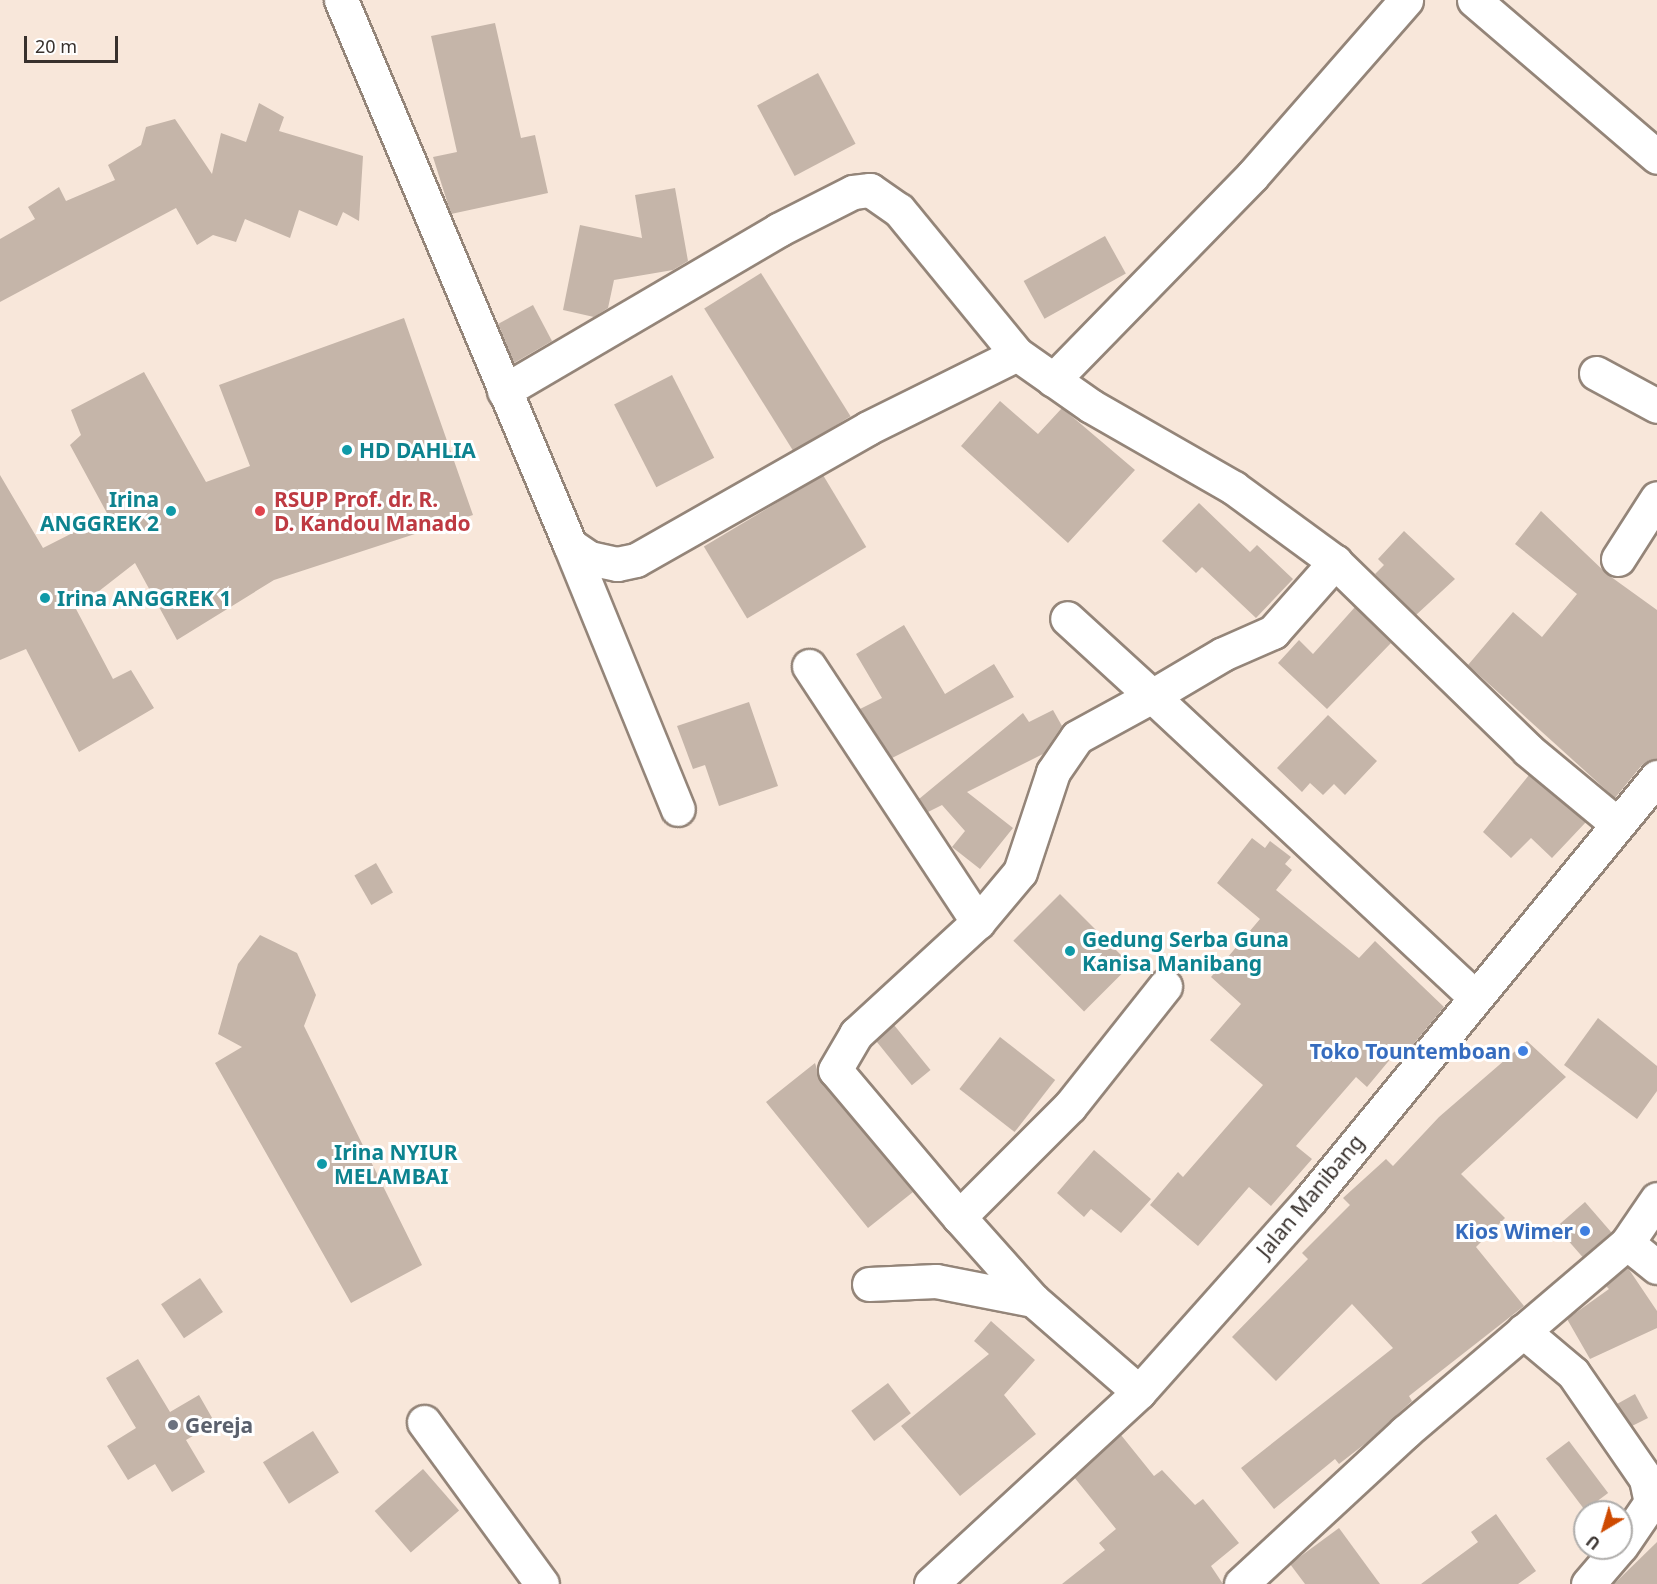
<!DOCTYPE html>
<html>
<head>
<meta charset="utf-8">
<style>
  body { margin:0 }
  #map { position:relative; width:1657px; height:1584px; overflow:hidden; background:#f8e7da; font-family:"Noto Sans",sans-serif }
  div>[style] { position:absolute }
  .building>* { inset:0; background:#c5b5a9; transform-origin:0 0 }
  .roads { filter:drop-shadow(2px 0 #948579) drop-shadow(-2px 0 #948579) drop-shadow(0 2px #948579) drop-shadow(0 -2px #948579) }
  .minor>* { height:33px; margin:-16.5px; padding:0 16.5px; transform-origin:16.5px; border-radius:16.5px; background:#fff }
  .dots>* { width:16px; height:16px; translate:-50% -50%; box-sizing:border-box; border:3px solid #fff; border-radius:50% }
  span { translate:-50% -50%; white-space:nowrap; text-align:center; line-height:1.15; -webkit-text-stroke:6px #fff; paint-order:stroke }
  .culture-label { font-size:21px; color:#0d838f; font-weight:700 }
  .left { translate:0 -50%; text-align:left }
  .right { translate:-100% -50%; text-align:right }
  .health-label { font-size:21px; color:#be3a42; font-weight:700 }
  .shop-label { font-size:21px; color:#366cbe; font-weight:700 }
  .street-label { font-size:21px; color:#38312d }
  .worship-label { font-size:21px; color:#5b616d; font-weight:700 }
  .north { position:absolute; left:1573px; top:1500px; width:60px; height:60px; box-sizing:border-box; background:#fff; border:2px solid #afadab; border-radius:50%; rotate:218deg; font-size:16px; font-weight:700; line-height:24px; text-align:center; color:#38312d }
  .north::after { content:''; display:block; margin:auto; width:21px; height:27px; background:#ce4a01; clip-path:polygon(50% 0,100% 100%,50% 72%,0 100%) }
  .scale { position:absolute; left:24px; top:36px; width:94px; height:27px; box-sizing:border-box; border:3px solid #38312d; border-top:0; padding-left:8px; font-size:18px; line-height:21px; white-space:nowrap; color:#38312d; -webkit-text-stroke:4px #fff; paint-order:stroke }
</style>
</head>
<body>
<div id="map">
  <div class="building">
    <div style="clip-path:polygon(495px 23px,521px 138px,535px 135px,548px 193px,451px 214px,433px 157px,457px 152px,431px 36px)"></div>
    <div style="left:818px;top:73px;width:80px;height:69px;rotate:62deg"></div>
    <div style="clip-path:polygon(259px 103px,284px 117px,279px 131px,363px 156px,359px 221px,343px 212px,337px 226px,299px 210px,290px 238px,245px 219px,236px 242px,213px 235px,197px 245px,176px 208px,0 302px,0 239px,35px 219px,28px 207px,59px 187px,66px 201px,115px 180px,108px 165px,141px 145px,146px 127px,175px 119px,212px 174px,221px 133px,246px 142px)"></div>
    <div style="clip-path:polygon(675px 188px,688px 261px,673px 270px,614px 280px,608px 308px,594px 317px,563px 310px,580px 225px,642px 238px,635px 195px)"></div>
    <div style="left:1105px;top:236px;width:43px;height:93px;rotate:61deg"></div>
    <div style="left:761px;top:273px;width:169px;height:67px;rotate:58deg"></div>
    <div style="clip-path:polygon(533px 305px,552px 341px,514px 363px,498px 324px)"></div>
    <div style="clip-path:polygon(404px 318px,473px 515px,274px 580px,177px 640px,135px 563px,76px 609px,113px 679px,131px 670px,154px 708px,79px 752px,26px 649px,0 660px,0 475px,43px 548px,108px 515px,70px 445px,81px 435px,71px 410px,144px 372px,206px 482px,250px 466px,219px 385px)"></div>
    <div style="left:672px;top:375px;width:93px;height:65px;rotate:63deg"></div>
    <div style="clip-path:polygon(1000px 401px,1038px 434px,1062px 408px,1135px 470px,1068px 543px,961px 446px)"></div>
    <div style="left:823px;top:475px;width:84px;height:139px;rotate:59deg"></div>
    <div style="clip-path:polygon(1199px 503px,1250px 552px,1257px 545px,1293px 579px,1256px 618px,1202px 567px,1196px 573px,1162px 541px)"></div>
    <div style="clip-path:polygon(1541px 511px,1607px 574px,1657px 610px,1657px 759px,1642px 765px,1615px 798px,1468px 665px,1513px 612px,1542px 637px,1577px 594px,1515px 544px)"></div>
    <div style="clip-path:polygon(1404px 531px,1455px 579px,1416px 615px,1375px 574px,1384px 565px,1378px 559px)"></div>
    <div style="clip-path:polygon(1355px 607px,1391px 643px,1327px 709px,1278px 663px,1299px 640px,1313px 654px)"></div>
    <div style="clip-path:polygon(904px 625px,945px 694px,994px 664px,1014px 697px,892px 758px,860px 709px,882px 698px,856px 654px)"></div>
    <div style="clip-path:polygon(749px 702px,778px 786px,719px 806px,705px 765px,693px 769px,677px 726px)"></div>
    <div style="clip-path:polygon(1053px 710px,1062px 726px,1043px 754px,967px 792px,1013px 828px,980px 869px,952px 847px,965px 831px,942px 805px,928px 812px,919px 799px,1023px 713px,1029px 722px)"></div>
    <div style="clip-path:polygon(1328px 715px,1377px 761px,1345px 795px,1334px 784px,1323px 795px,1310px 783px,1302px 792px,1277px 768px)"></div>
    <div style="clip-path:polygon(1529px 775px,1586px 822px,1552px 858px,1531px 838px,1511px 858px,1483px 832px)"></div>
    <div style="clip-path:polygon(1252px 838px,1265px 848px,1270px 841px,1291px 857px,1285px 864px,1292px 870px,1276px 890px,1359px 958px,1375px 941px,1444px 1007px,1408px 1051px,1402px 1045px,1367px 1087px,1356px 1077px,1296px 1146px,1312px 1159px,1271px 1206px,1249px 1187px,1198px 1246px,1150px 1205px,1178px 1172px,1183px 1177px,1263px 1085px,1210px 1040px,1241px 1004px,1211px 977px,1260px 919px,1217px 883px)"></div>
    <div style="left:376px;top:863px;width:34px;height:25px;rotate:60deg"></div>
    <div style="left:1060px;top:894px;width:100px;height:66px;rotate:45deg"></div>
    <div style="clip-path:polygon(260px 935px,297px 953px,316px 995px,304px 1026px,422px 1265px,351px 1303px,215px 1063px,242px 1047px,218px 1034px,238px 964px)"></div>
    <div style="clip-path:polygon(1598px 1018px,1657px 1066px,1657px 1091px,1637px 1119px,1564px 1065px)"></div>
    <div style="left:894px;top:1025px;width:58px;height:24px;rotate:51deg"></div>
    <div style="left:1000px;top:1037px;width:70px;height:66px;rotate:38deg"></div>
    <div style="clip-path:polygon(1527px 1041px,1566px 1077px,1461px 1174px,1505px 1218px,1476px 1247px,1524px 1306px,1409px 1396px,1412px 1401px,1366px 1443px,1339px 1464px,1335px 1459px,1274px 1509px,1241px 1468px,1393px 1348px,1352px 1304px,1276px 1381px,1232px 1337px,1308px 1259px,1302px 1253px,1350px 1205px,1343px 1198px,1386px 1159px,1393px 1166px,1439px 1117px)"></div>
    <div style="clip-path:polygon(815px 1063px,821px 1082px,913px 1192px,868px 1228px,766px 1102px)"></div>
    <div style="clip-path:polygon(1094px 1150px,1151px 1199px,1121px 1233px,1091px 1209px,1084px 1217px,1057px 1193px)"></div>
    <div style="left:1585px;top:1202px;width:40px;height:38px;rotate:49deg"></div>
    <div style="clip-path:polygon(1628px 1268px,1657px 1311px,1657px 1328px,1590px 1359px,1567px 1319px,1609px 1289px,1606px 1286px)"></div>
    <div style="left:200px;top:1278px;width:41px;height:47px;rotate:56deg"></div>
    <div style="clip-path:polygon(991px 1321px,1035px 1360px,1004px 1395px,1036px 1434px,960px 1496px,901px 1426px,989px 1354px,974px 1341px)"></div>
    <div style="clip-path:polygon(138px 1359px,170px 1412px,199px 1395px,215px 1423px,186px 1440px,205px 1472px,172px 1492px,155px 1464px,128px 1480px,107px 1446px,136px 1428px,106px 1378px)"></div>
    <div style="left:888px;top:1383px;width:38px;height:46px;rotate:53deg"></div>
    <div style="clip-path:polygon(1635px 1394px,1648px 1418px,1632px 1426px,1617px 1404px)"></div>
    <div style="left:313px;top:1431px;width:49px;height:59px;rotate:58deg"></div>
    <div style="clip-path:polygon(1121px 1435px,1154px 1476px,1162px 1470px,1195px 1505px,1203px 1499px,1239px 1543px,1211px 1566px,1223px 1584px,1062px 1584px,1105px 1550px,1099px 1543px,1116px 1529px,1074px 1477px)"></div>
    <div style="left:1569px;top:1441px;width:65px;height:29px;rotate:53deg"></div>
    <div style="left:423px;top:1469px;width:55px;height:64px;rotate:49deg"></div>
    <div style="clip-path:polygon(1496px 1514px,1536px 1571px,1518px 1584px,1421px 1584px,1478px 1542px,1471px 1532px)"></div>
    <div style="clip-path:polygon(1339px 1528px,1380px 1584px,1305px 1584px,1290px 1564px)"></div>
    <div style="clip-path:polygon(1657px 1542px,1657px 1584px,1614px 1584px)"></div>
  </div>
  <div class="roads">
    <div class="minor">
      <div style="left:341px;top:0;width:591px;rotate:67.21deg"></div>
      <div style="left:570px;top:545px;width:23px;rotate:34deg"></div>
      <div style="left:589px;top:558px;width:29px;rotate:12deg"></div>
      <div style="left:617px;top:564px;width:19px;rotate:-12deg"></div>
      <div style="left:636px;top:560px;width:267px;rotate:-29.6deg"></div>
      <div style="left:868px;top:428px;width:166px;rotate:-26.4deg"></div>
      <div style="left:1017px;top:354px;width:90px;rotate:35.1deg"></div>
      <div style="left:1091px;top:406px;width:165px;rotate:29.8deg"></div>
      <div style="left:1234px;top:488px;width:125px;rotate:36.2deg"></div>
      <div style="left:1474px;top:0;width:241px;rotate:40.6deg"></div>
      <div style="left:1596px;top:373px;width:69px;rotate:28.4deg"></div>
      <div style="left:1053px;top:380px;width:285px;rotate:-45.7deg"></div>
      <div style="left:1252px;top:176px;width:234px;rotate:-48.8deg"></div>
      <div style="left:504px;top:391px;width:318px;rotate:-30.4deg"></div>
      <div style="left:778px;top:230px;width:84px;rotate:-26.9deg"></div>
      <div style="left:853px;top:192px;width:17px;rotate:-7deg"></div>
      <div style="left:870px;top:190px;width:35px;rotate:35deg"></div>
      <div style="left:899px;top:210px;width:186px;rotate:50.7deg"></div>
      <div style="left:570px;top:545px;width:285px;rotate:67.8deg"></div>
      <div style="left:1618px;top:559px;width:72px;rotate:-57.4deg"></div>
      <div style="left:809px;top:666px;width:307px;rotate:56.6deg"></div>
      <div style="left:1475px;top:997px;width:442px;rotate:-137deg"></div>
      <div style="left:1152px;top:696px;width:82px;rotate:-30.6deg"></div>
      <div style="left:1223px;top:654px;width:55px;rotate:-23.7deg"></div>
      <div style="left:1273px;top:632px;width:94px;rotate:-48.5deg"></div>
      <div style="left:1335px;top:562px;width:269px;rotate:44.2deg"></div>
      <div style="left:1528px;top:750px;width:114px;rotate:39.7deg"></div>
      <div style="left:959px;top:1217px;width:192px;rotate:-130.1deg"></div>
      <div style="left:835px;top:1070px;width:42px;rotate:-59.7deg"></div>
      <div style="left:856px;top:1034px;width:166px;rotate:-42.6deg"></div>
      <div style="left:978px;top:922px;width:65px;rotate:-50deg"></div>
      <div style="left:1020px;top:872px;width:105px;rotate:-71.7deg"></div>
      <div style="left:1053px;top:772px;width:42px;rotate:-55.6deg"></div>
      <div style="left:1077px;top:737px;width:85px;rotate:-28.7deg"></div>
      <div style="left:1152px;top:696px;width:115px;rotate:-137.5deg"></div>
      <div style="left:1627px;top:1243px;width:38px;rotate:39deg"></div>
      <div style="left:869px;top:1284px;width:67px;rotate:-2.6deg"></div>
      <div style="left:936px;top:1281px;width:99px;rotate:11.1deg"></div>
      <div style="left:1523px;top:1331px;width:65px;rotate:40deg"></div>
      <div style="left:1573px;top:1373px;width:129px;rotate:55.4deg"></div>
      <div style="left:1646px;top:1479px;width:24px;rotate:78deg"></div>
      <div style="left:1651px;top:1502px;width:53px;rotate:124.3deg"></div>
      <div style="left:1139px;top:1392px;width:140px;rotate:-139deg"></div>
      <div style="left:1033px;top:1300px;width:111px;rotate:-131.7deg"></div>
      <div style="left:959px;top:1217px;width:157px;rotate:-45deg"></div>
      <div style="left:1070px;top:1106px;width:153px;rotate:-51.6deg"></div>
      <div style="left:424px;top:1422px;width:200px;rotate:53.9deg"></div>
      <div style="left:931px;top:1584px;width:283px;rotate:-42.7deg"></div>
      <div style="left:1139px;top:1392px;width:257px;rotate:-48.3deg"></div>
      <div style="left:1310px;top:1200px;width:547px;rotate:-50.64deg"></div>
      <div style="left:1241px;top:1584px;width:224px;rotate:-42.8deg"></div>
      <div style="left:1405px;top:1432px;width:292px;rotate:-40.4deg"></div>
      <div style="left:1627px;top:1243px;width:53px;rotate:-55.7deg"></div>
      <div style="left:1588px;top:1584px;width:48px;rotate:-49.3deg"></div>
    </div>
  </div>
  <div class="dots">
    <div style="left:347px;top:450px;background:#0f9aa8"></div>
    <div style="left:171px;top:511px;background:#0f9aa8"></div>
    <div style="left:260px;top:511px;background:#e0444e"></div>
    <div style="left:45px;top:598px;background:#0f9aa8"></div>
    <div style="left:1070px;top:951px;background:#0f9aa8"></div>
    <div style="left:1523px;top:1051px;background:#3f7fe0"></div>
    <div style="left:322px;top:1164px;background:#0f9aa8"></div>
    <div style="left:1585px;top:1231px;background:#3f7fe0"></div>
    <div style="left:173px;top:1425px;background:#6b7280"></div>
  </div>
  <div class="culture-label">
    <span class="left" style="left:359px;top:450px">HD DAHLIA</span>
    <span class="right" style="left:159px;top:511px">Irina<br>ANGGREK 2</span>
    <span class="left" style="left:57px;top:598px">Irina ANGGREK 1</span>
    <span class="left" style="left:1082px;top:951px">Gedung Serba Guna<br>Kanisa Manibang</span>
    <span class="left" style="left:334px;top:1164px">Irina NYIUR<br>MELAMBAI</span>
  </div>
  <div class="health-label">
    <span class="left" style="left:274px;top:511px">RSUP Prof. dr. R.<br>D. Kandou Manado</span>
  </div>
  <div class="shop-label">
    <span class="right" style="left:1511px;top:1051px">Toko Tountemboan</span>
    <span class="right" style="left:1573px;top:1231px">Kios Wimer</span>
  </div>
  <div class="street-label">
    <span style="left:1310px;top:1196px;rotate:-50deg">Jalan Manibang</span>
  </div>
  <div class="worship-label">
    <span class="left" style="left:185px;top:1425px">Gereja</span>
  </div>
  <div class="north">U</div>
  <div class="scale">20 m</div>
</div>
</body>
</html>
